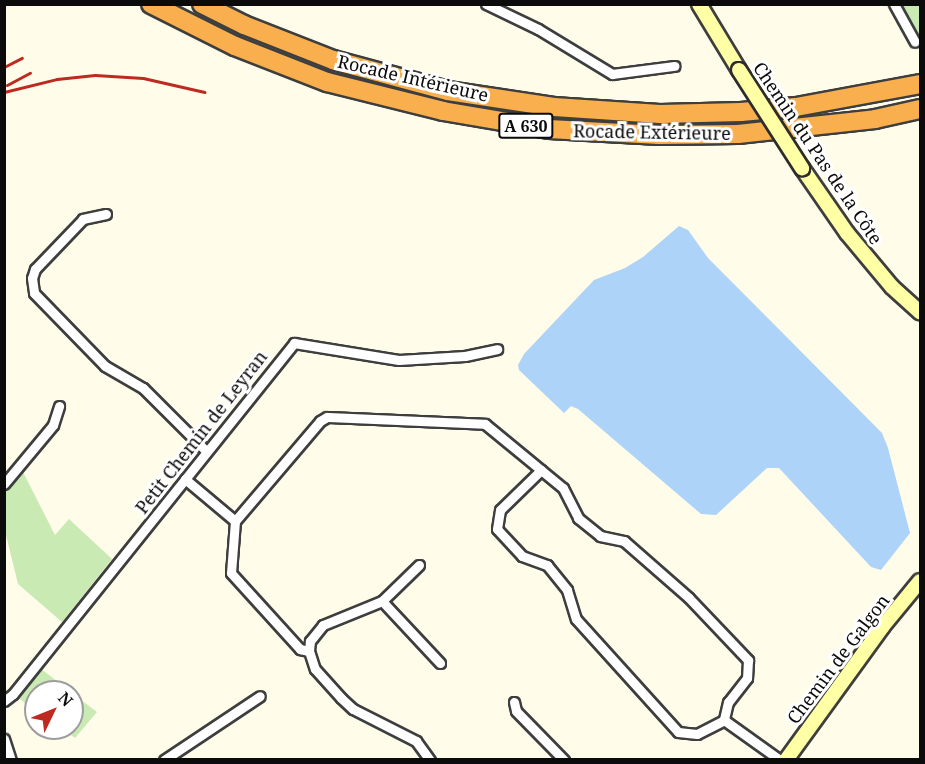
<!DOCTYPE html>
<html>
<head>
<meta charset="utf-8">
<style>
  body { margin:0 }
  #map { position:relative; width:925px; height:764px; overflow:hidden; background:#fffdea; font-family:"Noto Serif",serif }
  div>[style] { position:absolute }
  .green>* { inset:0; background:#c9eab3 }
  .water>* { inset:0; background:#add3f8 }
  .roads { filter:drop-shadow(2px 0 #3e3e3e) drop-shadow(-2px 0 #3e3e3e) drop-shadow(0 2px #3e3e3e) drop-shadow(0 -2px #3e3e3e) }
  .street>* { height:9px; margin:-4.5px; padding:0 4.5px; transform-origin:4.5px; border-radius:4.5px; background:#fff }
  .secondary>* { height:14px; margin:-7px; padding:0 7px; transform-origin:7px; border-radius:7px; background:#ffffa5 }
  .highway>* { height:18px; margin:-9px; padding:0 9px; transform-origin:9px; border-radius:9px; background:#f9af4e }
  .rail>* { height:3px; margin:-1.5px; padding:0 1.5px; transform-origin:1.5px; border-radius:1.5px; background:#bf2a20 }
  .bridges { filter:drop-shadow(2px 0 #2d2d2d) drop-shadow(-2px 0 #2d2d2d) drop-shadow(0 2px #2d2d2d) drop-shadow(0 -2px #2d2d2d) }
  .secondary-bridge>* { height:14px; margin:-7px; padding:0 7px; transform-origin:7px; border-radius:7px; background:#ffffa5 }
  span { translate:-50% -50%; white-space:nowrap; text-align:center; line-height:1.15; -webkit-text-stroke:6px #fff; paint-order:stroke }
  .shield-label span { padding:2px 4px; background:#fff; border:2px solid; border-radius:4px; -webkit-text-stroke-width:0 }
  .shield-label { font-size:16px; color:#0b0b0b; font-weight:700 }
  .street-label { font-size:18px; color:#0b0b0b }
  .frame { position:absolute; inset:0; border:6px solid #0b0b0b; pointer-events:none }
  .north { position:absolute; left:24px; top:680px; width:60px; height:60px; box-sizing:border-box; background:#fff; border:2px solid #9d9d9d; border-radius:50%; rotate:47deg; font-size:16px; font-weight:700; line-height:24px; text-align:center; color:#0b0b0b }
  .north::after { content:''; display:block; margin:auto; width:21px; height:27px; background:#bf2a20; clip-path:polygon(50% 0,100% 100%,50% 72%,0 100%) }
</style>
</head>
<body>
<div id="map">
  <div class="green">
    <div style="clip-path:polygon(902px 5px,920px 5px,920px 36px)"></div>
    <div style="clip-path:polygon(23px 472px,55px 535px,69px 519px,112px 559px,62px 622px,18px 584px,5px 531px,4px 492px)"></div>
    <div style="clip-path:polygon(40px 668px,71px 692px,36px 692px,36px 711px,17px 697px)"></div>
    <div style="clip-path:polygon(72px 693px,97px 712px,75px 738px,61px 728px,72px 728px)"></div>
  </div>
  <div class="water">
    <div style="clip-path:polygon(679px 226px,688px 230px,708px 258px,882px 433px,888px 448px,910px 533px,881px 570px,871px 567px,779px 468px,767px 468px,716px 515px,701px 514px,578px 409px,571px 406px,564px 413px,519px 370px,518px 365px,524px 354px,594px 280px,625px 268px,643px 257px)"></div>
  </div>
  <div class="roads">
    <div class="street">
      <div style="left:486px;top:4px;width:58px;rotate:25.7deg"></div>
      <div style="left:538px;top:29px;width:87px;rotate:31.3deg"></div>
      <div style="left:612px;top:74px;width:63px;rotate:-7.4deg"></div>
      <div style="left:894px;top:4px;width:43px;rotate:61.1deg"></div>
      <div style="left:106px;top:214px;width:24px;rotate:168deg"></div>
      <div style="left:83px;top:219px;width:69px;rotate:133.8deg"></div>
      <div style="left:35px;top:269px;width:9px;rotate:108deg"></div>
      <div style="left:32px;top:278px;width:15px;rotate:82deg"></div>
      <div style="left:34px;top:293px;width:102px;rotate:45.8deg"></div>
      <div style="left:105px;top:366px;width:44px;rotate:30.1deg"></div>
      <div style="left:143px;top:388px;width:89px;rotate:45deg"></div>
      <div style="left:541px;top:470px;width:57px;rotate:135.7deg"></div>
      <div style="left:500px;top:510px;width:19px;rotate:99deg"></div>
      <div style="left:497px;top:529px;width:37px;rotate:47deg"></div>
      <div style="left:522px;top:556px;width:27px;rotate:20deg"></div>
      <div style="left:547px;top:565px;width:32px;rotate:51deg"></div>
      <div style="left:567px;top:590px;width:30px;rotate:73deg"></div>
      <div style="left:576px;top:619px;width:152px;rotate:47.9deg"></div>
      <div style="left:678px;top:732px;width:19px;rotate:6deg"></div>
      <div style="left:697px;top:734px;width:30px;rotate:-27deg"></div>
      <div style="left:724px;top:720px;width:69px;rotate:35.5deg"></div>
      <div style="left:185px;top:479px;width:65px;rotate:40deg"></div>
      <div style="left:235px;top:521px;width:52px;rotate:94.4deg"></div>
      <div style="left:231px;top:573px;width:103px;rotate:47.8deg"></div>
      <div style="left:300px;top:649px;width:9px;rotate:13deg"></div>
      <div style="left:4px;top:484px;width:77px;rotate:-50.3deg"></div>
      <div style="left:53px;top:425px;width:20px;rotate:-72deg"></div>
      <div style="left:235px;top:521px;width:131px;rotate:-49.6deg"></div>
      <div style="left:320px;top:421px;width:8px;rotate:-30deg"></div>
      <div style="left:327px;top:417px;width:158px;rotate:2.5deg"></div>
      <div style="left:485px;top:424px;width:101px;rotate:39.4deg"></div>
      <div style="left:563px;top:488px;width:34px;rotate:63deg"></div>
      <div style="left:578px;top:518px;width:28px;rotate:39deg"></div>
      <div style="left:600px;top:536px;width:25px;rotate:12deg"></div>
      <div style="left:624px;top:541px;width:86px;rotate:41.2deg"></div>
      <div style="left:689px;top:598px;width:86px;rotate:46.4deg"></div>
      <div style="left:748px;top:660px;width:18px;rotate:93deg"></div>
      <div style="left:747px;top:678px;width:31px;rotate:128deg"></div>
      <div style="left:728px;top:702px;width:18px;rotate:103deg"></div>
      <div style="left:419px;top:565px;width:52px;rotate:135.8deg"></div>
      <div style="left:382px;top:601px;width:64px;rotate:157.9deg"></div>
      <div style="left:323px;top:625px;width:21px;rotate:129deg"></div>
      <div style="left:310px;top:641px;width:10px;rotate:96deg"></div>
      <div style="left:309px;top:651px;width:19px;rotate:72deg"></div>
      <div style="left:315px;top:669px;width:39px;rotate:48deg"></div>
      <div style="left:341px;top:698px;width:16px;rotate:43deg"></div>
      <div style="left:353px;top:709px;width:71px;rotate:26.9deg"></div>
      <div style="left:416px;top:741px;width:24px;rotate:54deg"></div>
      <div style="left:382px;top:601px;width:85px;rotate:46.9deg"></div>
      <div style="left:4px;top:701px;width:11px;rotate:-38deg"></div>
      <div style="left:13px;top:694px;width:450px;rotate:-51.3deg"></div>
      <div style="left:294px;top:343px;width:106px;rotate:9.2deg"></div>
      <div style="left:399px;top:360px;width:66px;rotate:-3.5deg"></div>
      <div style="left:465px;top:356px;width:33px;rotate:-12deg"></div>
      <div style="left:514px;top:702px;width:9px;rotate:77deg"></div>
      <div style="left:516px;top:711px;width:69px;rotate:45.6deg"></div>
      <div style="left:4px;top:739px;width:22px;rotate:72deg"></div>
      <div style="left:164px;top:760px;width:115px;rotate:-33.7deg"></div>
    </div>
    <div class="secondary">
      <div style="left:699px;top:4px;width:77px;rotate:58.8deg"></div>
      <div style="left:802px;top:168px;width:79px;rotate:55.3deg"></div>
      <div style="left:847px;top:233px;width:70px;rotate:50.2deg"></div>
      <div style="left:892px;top:287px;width:38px;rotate:42deg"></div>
      <div style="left:786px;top:760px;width:165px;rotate:-54.1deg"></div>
      <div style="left:883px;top:626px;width:58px;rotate:-50.6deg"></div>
    </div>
    <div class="highway">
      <div style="left:151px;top:4px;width:94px;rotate:26.6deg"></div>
      <div style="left:235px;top:46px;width:99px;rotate:21.4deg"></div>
      <div style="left:327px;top:82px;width:120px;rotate:14deg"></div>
      <div style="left:443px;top:111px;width:108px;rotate:9.6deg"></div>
      <div style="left:549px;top:129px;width:110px;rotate:3.1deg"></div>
      <div style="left:659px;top:135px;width:79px;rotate:-0.7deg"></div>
      <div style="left:738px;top:134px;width:138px;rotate:-6.2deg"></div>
      <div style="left:875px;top:119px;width:46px;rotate:-12.5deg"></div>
      <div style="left:202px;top:4px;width:47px;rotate:26.6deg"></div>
      <div style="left:244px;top:25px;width:96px;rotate:21.5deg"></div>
      <div style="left:333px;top:60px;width:119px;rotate:15.1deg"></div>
      <div style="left:448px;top:91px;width:107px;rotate:8.6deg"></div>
      <div style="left:554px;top:107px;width:106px;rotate:3.8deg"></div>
      <div style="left:660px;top:114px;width:81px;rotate:-1.4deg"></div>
      <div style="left:741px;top:112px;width:55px;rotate:-5.2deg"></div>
      <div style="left:796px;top:107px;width:126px;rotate:-10.5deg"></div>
    </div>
  </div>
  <div class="rail">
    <div style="left:4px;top:67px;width:20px;rotate:-27deg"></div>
    <div style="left:7px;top:85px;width:26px;rotate:-28deg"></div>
    <div style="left:4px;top:92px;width:55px;rotate:-13.8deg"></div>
    <div style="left:57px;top:79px;width:38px;rotate:-6deg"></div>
    <div style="left:95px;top:75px;width:48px;rotate:3.6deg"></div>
    <div style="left:143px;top:78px;width:63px;rotate:12.9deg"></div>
  </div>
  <div class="bridges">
    <div class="secondary-bridge">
      <div style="left:739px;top:70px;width:117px;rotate:57.3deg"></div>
    </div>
  </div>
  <div class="shield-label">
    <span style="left:526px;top:126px">A 630</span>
  </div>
  <div class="street-label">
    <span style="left:413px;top:78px;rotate:13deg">Rocade Intérieure</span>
    <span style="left:652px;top:132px;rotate:1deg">Rocade Extérieure</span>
    <span style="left:818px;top:153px;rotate:56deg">Chemin du Pas de la Côte</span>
    <span style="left:201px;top:432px;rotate:-52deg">Petit Chemin de Leyran</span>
    <span style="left:838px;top:659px;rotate:-53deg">Chemin de Galgon</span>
  </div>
  <div class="frame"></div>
  <div class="north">N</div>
</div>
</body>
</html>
